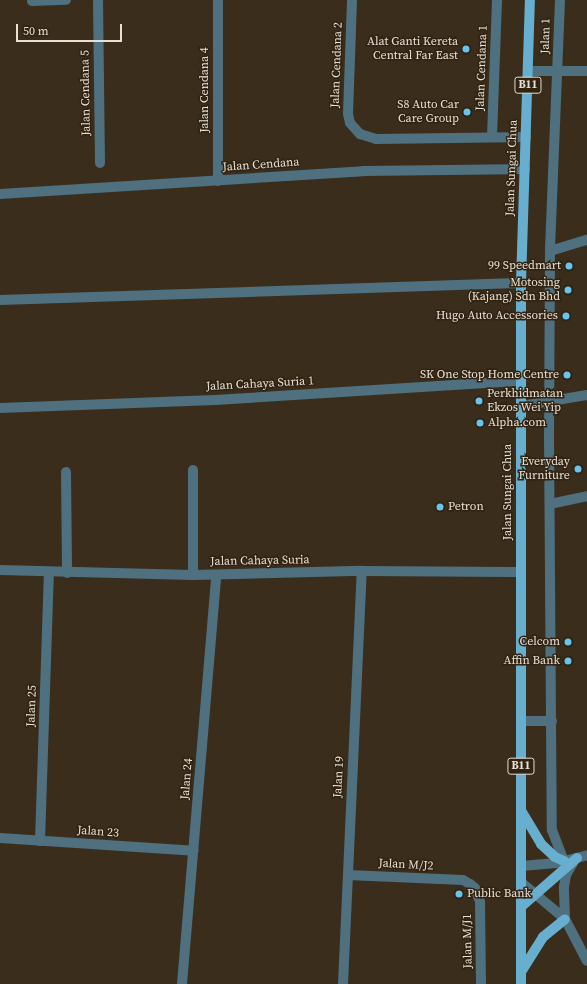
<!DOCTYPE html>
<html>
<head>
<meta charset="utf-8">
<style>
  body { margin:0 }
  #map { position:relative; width:587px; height:984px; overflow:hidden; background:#3a2d1c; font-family:"Source Serif 4",serif }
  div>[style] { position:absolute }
  .minor>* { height:10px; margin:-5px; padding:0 5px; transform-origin:5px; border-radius:5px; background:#4f707f }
  .tertiary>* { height:10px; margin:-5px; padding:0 5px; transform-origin:5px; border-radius:5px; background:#4f707f }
  .primary>* { height:10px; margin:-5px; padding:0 5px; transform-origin:5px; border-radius:5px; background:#68afcf }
  .dots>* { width:11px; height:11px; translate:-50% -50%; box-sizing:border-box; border:2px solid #302312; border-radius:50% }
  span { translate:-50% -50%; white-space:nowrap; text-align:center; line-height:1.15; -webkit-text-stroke:3px #302312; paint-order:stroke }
  .shield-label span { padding:1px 3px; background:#302312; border:1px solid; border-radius:3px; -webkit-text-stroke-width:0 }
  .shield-label { font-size:11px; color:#e9e0d5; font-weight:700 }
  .street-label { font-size:12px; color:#e9e0d5 }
  .poi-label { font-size:12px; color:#e9e0d5 }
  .right { translate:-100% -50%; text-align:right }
  .left { translate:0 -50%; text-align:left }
  .scale { position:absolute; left:16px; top:24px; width:106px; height:18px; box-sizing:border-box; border:2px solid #e9e0d5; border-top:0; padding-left:5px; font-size:12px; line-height:14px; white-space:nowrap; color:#e9e0d5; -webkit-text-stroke:3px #302312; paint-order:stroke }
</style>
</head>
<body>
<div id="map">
  <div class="minor">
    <div style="left:98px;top:0;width:163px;rotate:89.3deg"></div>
    <div style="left:218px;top:0;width:181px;rotate:90deg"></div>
    <div style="left:352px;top:0;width:114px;rotate:92deg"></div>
    <div style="left:348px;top:114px;width:9px;rotate:77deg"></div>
    <div style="left:350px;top:123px;width:15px;rotate:48deg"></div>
    <div style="left:360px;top:134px;width:17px;rotate:17deg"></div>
    <div style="left:376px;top:139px;width:150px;rotate:-0.8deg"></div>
    <div style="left:560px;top:0;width:251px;rotate:92.3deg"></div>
    <div style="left:550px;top:251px;width:183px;rotate:90.3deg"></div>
    <div style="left:549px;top:434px;width:396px;rotate:89.6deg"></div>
    <div style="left:552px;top:830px;width:33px;rotate:69deg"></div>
    <div style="left:32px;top:1px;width:34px;rotate:-2deg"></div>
    <div style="left:528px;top:71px;width:59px"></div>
    <div style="left:492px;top:137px;width:137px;rotate:-87.9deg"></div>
    <div style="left:0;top:194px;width:364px;rotate:-3.6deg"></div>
    <div style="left:363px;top:171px;width:162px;rotate:-0.7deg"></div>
    <div style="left:550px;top:251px;width:39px;rotate:-17deg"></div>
    <div style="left:0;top:300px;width:521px;rotate:-1.87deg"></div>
    <div style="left:521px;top:406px;width:67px;rotate:-9.5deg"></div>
    <div style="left:0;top:408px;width:215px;rotate:-2.1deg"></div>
    <div style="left:215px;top:400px;width:307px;rotate:-3.6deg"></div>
    <div style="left:66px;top:472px;width:101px;rotate:89.4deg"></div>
    <div style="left:550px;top:504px;width:38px;rotate:-12deg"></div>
    <div style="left:0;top:570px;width:193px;rotate:1.5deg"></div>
    <div style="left:193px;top:575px;width:169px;rotate:-1.4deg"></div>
    <div style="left:362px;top:571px;width:159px;rotate:0.4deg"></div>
    <div style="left:193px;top:575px;width:105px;rotate:-90deg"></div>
    <div style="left:522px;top:721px;width:30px"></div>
    <div style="left:0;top:838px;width:194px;rotate:3.8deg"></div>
    <div style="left:40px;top:841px;width:268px;rotate:-88.1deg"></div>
    <div style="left:348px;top:875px;width:115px;rotate:2.5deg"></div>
    <div style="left:463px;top:880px;width:8px;rotate:30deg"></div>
    <div style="left:470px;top:884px;width:6px;rotate:39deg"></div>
    <div style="left:475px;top:888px;width:15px;rotate:70deg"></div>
    <div style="left:480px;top:902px;width:82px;rotate:89.3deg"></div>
    <div style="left:522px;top:883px;width:56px;rotate:39.9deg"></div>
    <div style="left:565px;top:919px;width:47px;rotate:62.4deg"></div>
    <div style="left:565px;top:919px;width:32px;rotate:-92deg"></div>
    <div style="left:564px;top:887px;width:12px;rotate:-81deg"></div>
    <div style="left:566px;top:875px;width:14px;rotate:-60deg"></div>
    <div style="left:182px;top:984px;width:410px;rotate:-85.2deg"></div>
    <div style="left:343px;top:984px;width:413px;rotate:-87.4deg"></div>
  </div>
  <div class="tertiary">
    <div style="left:522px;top:866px;width:34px;rotate:-5deg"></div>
    <div style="left:556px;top:863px;width:32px;rotate:-14deg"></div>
  </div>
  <div class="primary">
    <div style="left:522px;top:812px;width:37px;rotate:59deg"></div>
    <div style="left:541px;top:844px;width:19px;rotate:43deg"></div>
    <div style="left:555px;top:857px;width:10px;rotate:24deg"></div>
    <div style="left:522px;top:906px;width:73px;rotate:-41.1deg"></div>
    <div style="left:521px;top:972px;width:41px;rotate:-57.8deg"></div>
    <div style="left:543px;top:937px;width:28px;rotate:-39deg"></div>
    <div style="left:521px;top:984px;width:701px;rotate:-90deg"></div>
    <div style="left:521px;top:283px;width:283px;rotate:-88.2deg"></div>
  </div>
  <div class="dots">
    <div style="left:466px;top:49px;background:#66c4ef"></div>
    <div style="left:467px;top:112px;background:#66c4ef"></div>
    <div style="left:569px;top:266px;background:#66c4ef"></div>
    <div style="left:568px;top:290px;background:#66c4ef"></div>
    <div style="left:566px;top:316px;background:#66c4ef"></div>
    <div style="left:567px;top:375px;background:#66c4ef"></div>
    <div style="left:479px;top:401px;background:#66c4ef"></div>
    <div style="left:480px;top:423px;background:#66c4ef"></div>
    <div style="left:578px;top:469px;background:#66c4ef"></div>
    <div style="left:440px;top:507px;background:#66c4ef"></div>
    <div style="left:568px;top:642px;background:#66c4ef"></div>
    <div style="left:568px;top:661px;background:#66c4ef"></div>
    <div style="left:459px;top:894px;background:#66c4ef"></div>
  </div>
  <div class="shield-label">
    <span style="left:528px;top:85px">B11</span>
    <span style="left:521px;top:766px">B11</span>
  </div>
  <div class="street-label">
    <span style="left:546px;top:36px;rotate:-89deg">Jalan 1</span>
    <span style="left:337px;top:65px;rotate:-88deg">Jalan Cendana 2</span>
    <span style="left:482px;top:68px;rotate:-88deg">Jalan Cendana 1</span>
    <span style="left:205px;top:90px;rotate:-90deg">Jalan Cendana 4</span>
    <span style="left:86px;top:93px;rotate:-91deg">Jalan Cendana 5</span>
    <span style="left:261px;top:165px;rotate:-4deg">Jalan Cendana</span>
    <span style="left:512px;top:168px;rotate:-88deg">Jalan Sungai Chua</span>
    <span style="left:260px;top:384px;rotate:-3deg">Jalan Cahaya Suria 1</span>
    <span style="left:508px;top:492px;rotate:-90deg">Jalan Sungai Chua</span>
    <span style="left:260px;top:561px;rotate:-1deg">Jalan Cahaya Suria</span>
    <span style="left:32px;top:706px;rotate:-88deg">Jalan 25</span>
    <span style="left:339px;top:777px;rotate:-87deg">Jalan 19</span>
    <span style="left:187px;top:779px;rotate:-85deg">Jalan 24</span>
    <span style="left:98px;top:832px;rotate:4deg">Jalan 23</span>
    <span style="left:406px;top:865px;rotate:3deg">Jalan M/J2</span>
    <span style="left:468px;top:941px;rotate:-91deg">Jalan M/J1</span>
  </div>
  <div class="poi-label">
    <span class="right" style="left:458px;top:49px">Alat Ganti Kereta<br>Central Far East</span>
    <span class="right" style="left:459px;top:112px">S8 Auto Car<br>Care Group</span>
    <span class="right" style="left:561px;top:266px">99 Speedmart</span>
    <span class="right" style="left:560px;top:290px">Motosing<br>(Kajang) Sdn Bhd</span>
    <span class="right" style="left:558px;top:316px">Hugo Auto Accessories</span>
    <span class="right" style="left:559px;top:375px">SK One Stop Home Centre</span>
    <span class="left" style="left:487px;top:401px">Perkhidmatan<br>Ekzos Wei Yip</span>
    <span class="left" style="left:488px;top:423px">Alpha.com</span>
    <span class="right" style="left:570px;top:469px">Everyday<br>Furniture</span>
    <span class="left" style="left:448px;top:507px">Petron</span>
    <span class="right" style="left:560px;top:642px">Celcom</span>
    <span class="right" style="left:560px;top:661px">Affin Bank</span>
    <span class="left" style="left:467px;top:894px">Public Bank</span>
  </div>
  <div class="scale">50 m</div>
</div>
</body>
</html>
